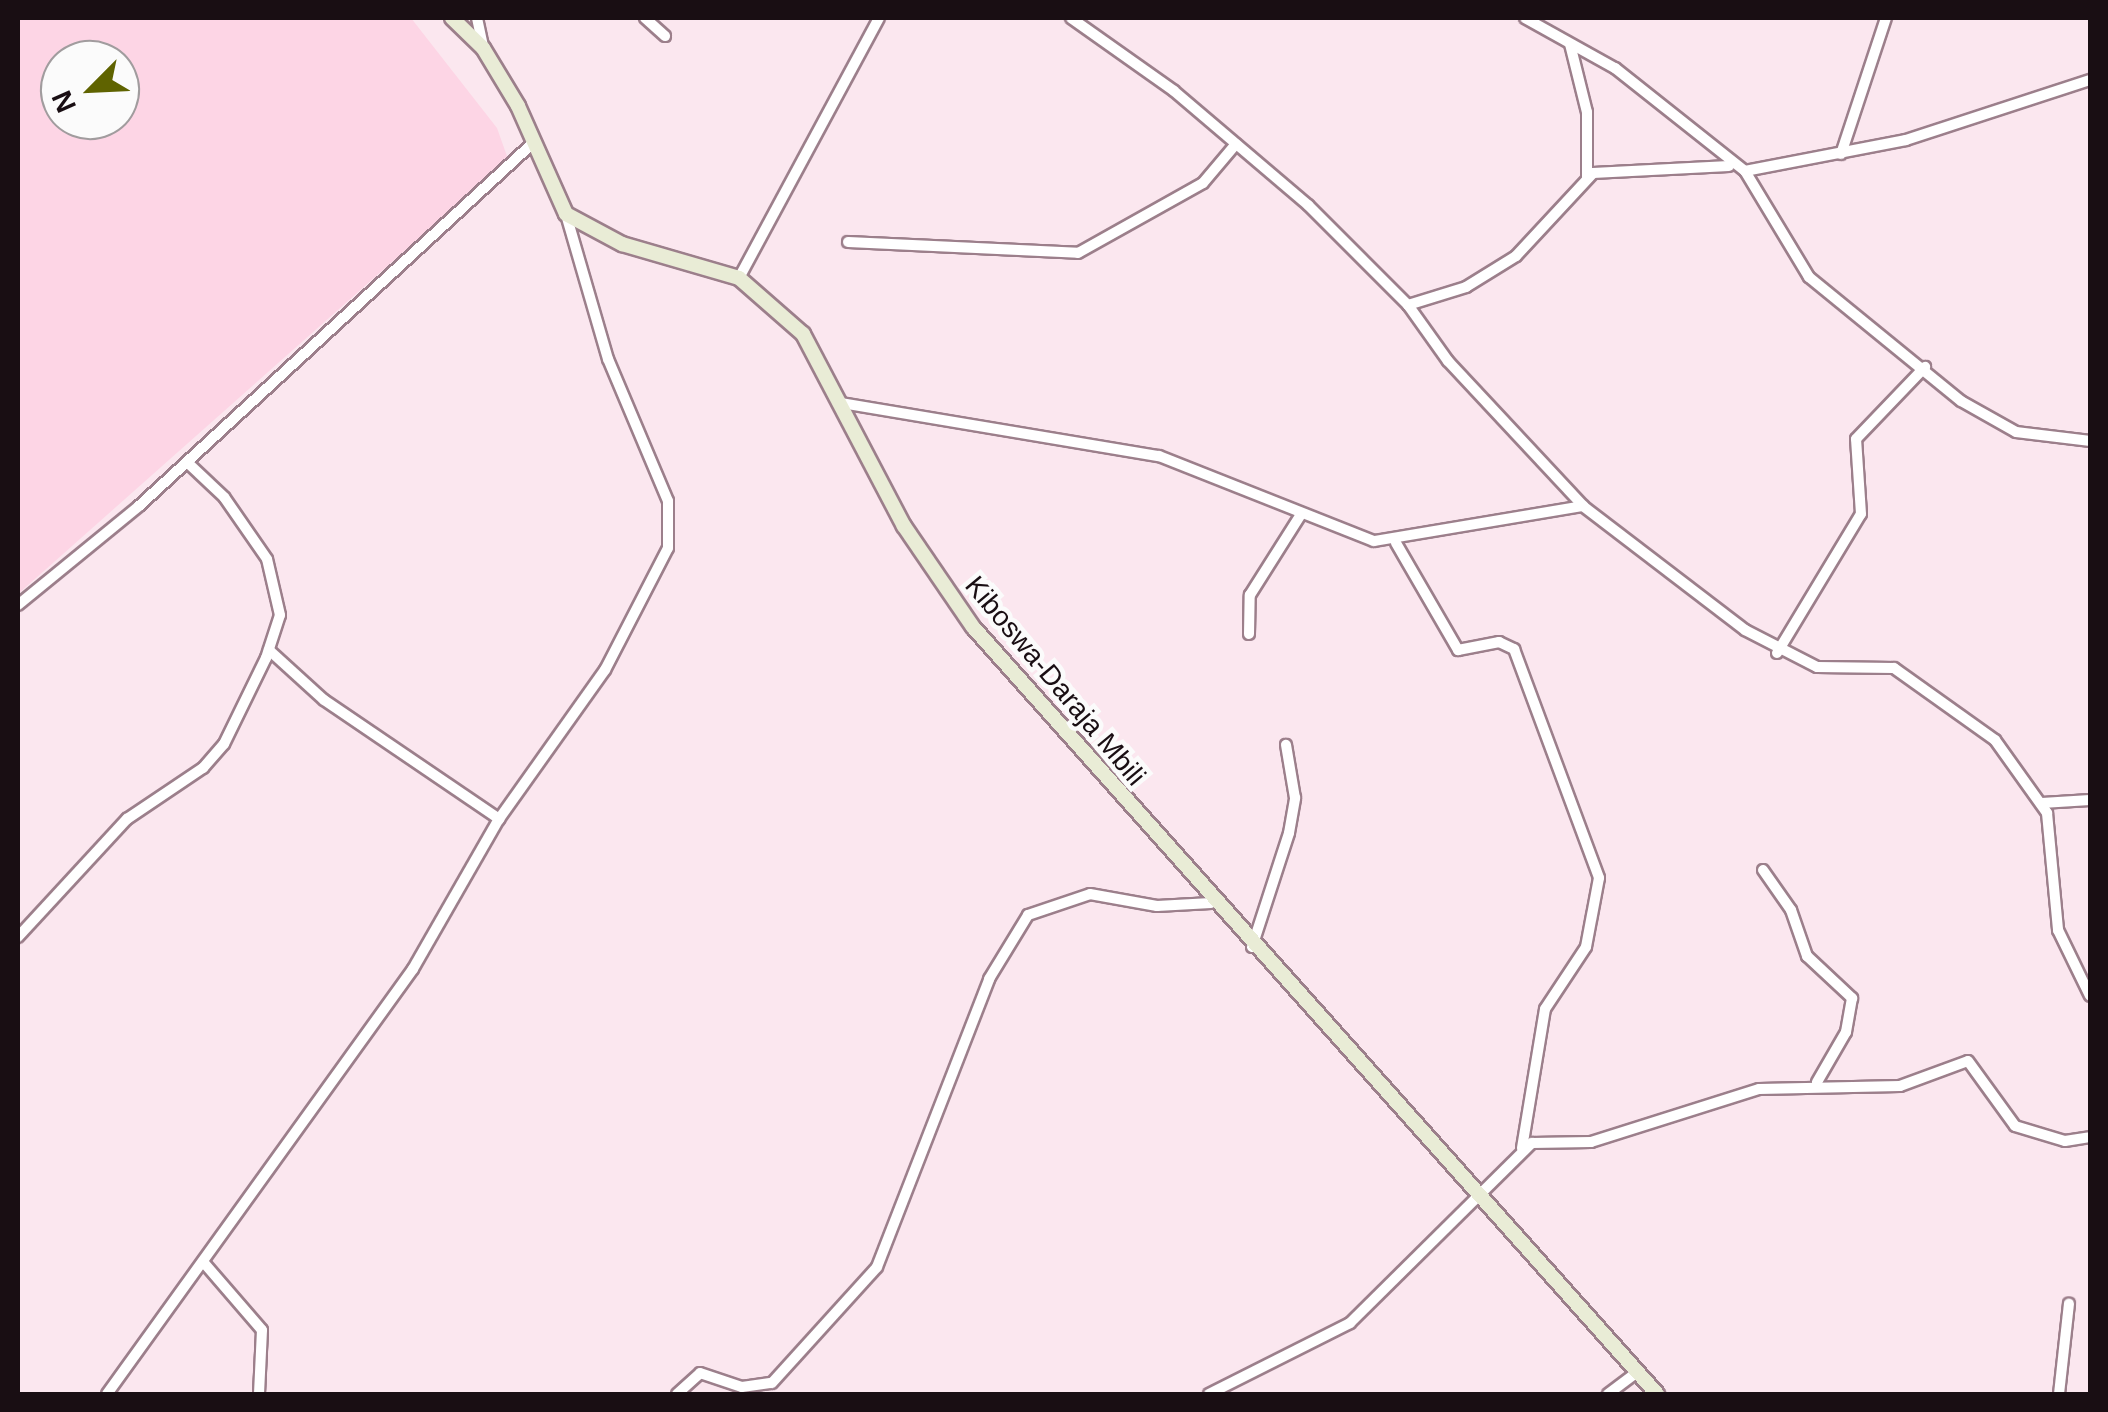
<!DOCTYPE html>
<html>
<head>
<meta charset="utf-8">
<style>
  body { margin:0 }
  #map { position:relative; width:2108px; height:1412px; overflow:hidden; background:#fbe7ef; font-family:Helvetica,sans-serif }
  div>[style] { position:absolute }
  .built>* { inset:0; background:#fdd5e5 }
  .roads { filter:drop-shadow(2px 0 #9c7f8b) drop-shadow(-2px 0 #9c7f8b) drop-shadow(0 2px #9c7f8b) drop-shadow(0 -2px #9c7f8b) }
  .street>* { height:10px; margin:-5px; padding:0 5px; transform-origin:5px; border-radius:5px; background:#fff }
  .secondary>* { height:14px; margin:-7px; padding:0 7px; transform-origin:7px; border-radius:7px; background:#e9ecd6 }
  span { translate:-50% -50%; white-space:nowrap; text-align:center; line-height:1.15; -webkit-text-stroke:9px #fbfbfb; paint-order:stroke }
  .street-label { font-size:28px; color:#190e13 }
  .frame { position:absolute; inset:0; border:20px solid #190e13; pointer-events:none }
  .north { position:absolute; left:40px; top:40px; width:100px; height:100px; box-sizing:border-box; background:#fbfbfb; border:2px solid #a19c9e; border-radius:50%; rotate:246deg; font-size:28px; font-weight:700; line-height:40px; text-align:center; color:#190e13 }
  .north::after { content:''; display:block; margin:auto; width:35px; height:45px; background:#5f6300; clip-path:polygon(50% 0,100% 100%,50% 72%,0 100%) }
</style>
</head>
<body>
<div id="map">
  <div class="built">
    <div style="clip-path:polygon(evenodd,18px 18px,411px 18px,497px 128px,508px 159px,18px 594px,18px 18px,60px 60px,120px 60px,120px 120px,60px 120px,60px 60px)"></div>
  </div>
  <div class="roads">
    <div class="street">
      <div style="left:477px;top:18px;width:29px;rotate:78deg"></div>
      <div style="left:645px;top:18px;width:27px;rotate:42deg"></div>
      <div style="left:1071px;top:18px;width:126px;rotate:35.3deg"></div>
      <div style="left:1174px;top:91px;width:176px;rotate:40.4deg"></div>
      <div style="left:1308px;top:205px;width:141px;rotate:45deg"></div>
      <div style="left:1408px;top:305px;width:61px;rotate:-17.2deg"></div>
      <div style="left:1466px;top:287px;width:59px;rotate:-31.8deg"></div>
      <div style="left:1516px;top:256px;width:113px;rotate:-47.1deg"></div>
      <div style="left:1593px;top:173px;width:136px;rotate:-2.9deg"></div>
      <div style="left:1525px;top:18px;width:103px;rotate:29.1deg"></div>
      <div style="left:1615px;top:68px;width:166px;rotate:38.4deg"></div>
      <div style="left:1745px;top:171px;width:164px;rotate:-10.9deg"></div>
      <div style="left:1906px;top:140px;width:194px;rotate:-18.1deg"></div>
      <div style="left:1570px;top:44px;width:70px;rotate:76deg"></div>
      <div style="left:1587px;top:112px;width:65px;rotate:90deg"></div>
      <div style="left:1841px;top:154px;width:143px;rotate:-71.7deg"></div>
      <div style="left:1745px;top:171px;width:124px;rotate:58.9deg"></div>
      <div style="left:1809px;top:277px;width:196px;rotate:39.2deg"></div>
      <div style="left:1961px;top:401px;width:63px;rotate:29.4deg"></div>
      <div style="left:2016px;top:432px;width:75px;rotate:6.9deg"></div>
      <div style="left:848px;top:242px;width:230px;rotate:2.7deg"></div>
      <div style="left:1078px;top:253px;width:143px;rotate:-29.2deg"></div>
      <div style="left:1203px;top:183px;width:51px;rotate:-49.8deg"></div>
      <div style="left:739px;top:278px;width:295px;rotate:-61.7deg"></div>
      <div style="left:1408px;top:305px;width:69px;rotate:54.5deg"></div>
      <div style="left:1448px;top:361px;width:198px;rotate:47deg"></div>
      <div style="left:1583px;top:506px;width:204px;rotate:37.4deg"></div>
      <div style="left:1745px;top:630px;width:81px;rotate:27.2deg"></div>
      <div style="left:1817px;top:667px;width:77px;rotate:0.7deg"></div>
      <div style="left:1894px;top:668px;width:124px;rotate:35.5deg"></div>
      <div style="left:1995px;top:740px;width:90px;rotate:54.5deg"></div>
      <div style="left:2047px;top:813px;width:118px;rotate:84.6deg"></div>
      <div style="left:2058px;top:930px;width:73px;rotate:64.1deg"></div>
      <div style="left:841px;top:403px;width:322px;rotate:9.5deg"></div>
      <div style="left:1159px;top:456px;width:231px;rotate:21.6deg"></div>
      <div style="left:1374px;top:541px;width:212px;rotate:-9.5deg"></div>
      <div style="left:1396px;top:543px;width:124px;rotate:59.9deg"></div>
      <div style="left:1458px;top:650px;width:42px;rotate:-11deg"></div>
      <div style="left:1499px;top:642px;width:17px;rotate:25deg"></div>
      <div style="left:1514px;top:649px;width:244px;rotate:69.6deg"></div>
      <div style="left:1599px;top:878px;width:70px;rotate:100.7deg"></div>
      <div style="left:1586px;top:947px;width:74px;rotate:123.5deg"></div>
      <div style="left:1545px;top:1009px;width:141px;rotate:99.4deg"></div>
      <div style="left:18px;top:605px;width:156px;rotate:-39.3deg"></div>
      <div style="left:139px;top:506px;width:537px;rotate:-42.66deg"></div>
      <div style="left:1249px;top:634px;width:39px;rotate:-89deg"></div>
      <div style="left:1250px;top:595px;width:93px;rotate:-57.7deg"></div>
      <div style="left:269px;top:650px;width:74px;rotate:42.3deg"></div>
      <div style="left:324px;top:700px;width:212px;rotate:34.2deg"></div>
      <div style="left:1777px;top:653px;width:162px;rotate:-58.9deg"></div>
      <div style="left:1861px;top:514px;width:75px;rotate:-93.8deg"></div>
      <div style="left:1856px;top:439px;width:100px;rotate:-46.2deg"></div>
      <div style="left:2042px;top:803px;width:48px;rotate:-3.6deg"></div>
      <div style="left:1763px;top:870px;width:49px;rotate:55deg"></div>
      <div style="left:1791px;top:910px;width:49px;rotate:70.8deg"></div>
      <div style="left:1807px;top:956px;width:62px;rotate:43deg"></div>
      <div style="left:1852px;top:998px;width:35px;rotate:100deg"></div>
      <div style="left:1846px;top:1032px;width:58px;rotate:120.1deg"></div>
      <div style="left:18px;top:937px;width:161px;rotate:-47.3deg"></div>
      <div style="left:127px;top:819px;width:92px;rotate:-33.9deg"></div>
      <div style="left:203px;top:768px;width:32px;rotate:-49deg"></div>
      <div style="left:224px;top:744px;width:96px;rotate:-64deg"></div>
      <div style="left:266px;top:658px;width:45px;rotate:-72deg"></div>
      <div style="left:280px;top:615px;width:57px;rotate:-103.1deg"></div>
      <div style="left:267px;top:559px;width:75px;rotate:-124.7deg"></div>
      <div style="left:224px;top:497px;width:51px;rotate:-136.6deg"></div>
      <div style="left:1252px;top:947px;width:120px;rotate:-72deg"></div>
      <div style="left:1289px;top:833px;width:36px;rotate:-80deg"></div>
      <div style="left:1295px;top:798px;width:54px;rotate:-99.6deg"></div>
      <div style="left:205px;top:1264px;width:87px;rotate:49.2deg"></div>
      <div style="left:262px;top:1330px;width:64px;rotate:92.7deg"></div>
      <div style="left:107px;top:1394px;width:524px;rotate:-54.25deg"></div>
      <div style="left:413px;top:969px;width:173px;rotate:-60.2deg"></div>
      <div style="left:499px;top:819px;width:183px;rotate:-54.6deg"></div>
      <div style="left:605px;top:670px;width:137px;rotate:-62.7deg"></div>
      <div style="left:668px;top:548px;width:47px;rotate:-90deg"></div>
      <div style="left:668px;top:501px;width:154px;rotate:-112.9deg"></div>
      <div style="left:608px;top:359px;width:151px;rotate:-106.2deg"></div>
      <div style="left:677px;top:1394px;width:31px;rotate:-42deg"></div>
      <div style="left:700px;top:1373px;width:44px;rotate:18.4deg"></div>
      <div style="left:742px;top:1387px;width:30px;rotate:-8deg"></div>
      <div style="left:772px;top:1383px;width:156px;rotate:-47.8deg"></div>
      <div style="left:877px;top:1267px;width:309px;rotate:-68.7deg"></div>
      <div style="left:989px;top:979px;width:75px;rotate:-58.6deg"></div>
      <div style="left:1028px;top:915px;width:65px;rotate:-18.7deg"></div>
      <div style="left:1090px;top:894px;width:68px;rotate:10.2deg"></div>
      <div style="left:1157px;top:906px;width:54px;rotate:-3.2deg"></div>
      <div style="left:1209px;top:1394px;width:158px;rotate:-26.7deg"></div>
      <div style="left:1350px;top:1323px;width:256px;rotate:-44.7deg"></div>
      <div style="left:1532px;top:1143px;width:59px;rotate:-1deg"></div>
      <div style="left:1591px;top:1142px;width:176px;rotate:-17.5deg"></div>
      <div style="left:1759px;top:1089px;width:141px;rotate:-1.2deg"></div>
      <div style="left:1900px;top:1086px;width:72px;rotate:-20.2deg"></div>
      <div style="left:1968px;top:1061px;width:80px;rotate:54.1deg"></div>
      <div style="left:2015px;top:1126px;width:52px;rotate:16.7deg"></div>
      <div style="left:2065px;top:1141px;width:25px;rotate:-9deg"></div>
      <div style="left:1608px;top:1394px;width:35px;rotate:-37deg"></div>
      <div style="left:2059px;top:1394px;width:91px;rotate:-83.7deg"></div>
    </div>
    <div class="secondary">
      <div style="left:452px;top:18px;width:43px;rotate:44.1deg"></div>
      <div style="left:483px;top:48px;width:68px;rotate:58.9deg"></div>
      <div style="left:518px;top:106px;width:118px;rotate:66deg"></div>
      <div style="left:566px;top:214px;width:64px;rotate:28.2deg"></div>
      <div style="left:622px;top:244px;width:122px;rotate:16.2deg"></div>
      <div style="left:739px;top:278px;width:85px;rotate:41.2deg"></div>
      <div style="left:803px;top:334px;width:217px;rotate:62.3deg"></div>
      <div style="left:904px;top:526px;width:122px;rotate:55.7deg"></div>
      <div style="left:973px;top:627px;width:1028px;rotate:48.27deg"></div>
    </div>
  </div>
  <div class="street-label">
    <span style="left:1055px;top:681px;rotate:50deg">Kiboswa-Daraja Mbili</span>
  </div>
  <div class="frame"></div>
  <div class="north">N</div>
</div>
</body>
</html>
